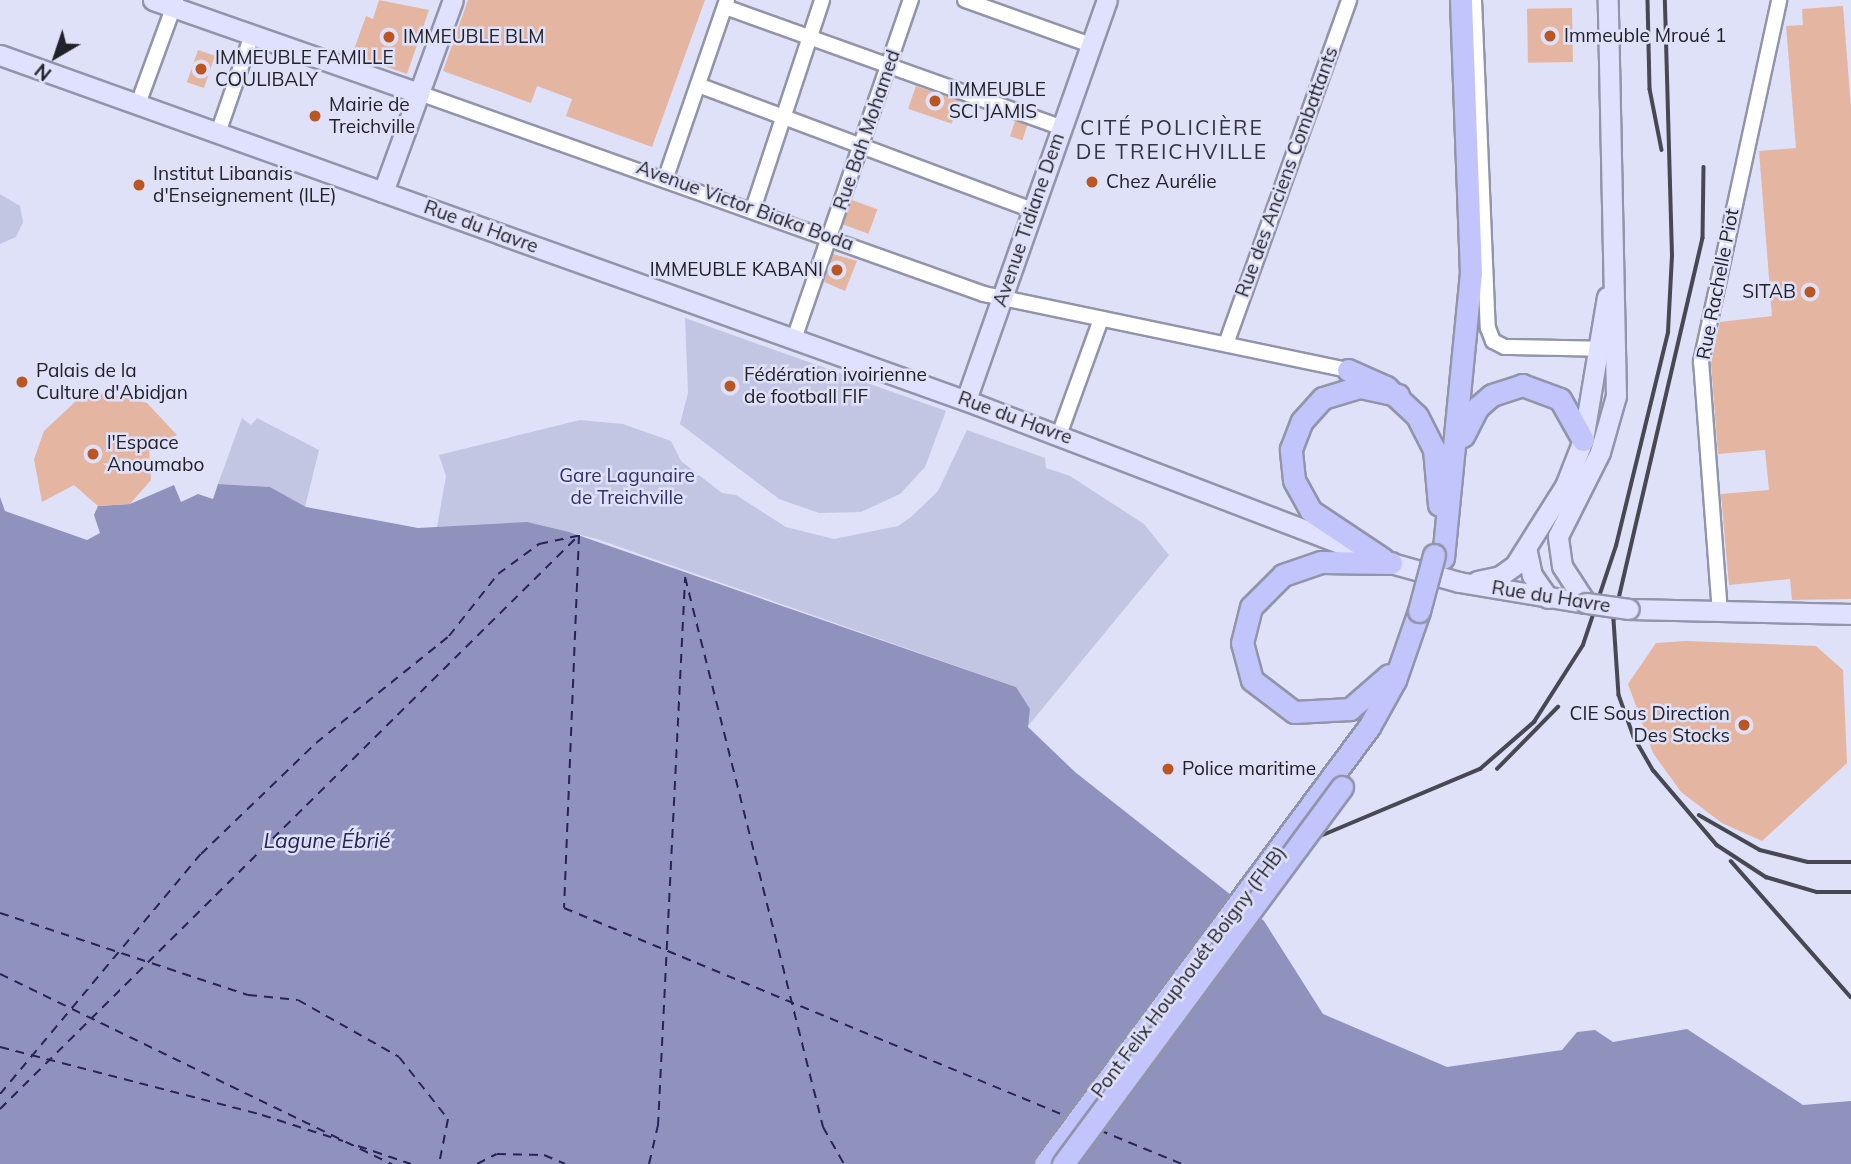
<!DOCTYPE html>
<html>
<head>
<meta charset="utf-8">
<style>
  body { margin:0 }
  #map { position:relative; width:1851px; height:1164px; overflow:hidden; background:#dfe1f8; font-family:Mulish,sans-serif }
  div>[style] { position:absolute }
  .green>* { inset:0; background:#c3c6e2 }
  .water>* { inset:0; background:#8f92bc }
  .ferry>* { height:2px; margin-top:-1px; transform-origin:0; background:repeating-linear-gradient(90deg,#252357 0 9px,transparent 0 16px) }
  .building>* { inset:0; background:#e4b5a1; transform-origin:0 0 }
  .roads { filter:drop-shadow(2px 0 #9294a9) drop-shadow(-2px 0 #9294a9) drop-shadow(0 2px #9294a9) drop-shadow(0 -2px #9294a9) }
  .street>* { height:14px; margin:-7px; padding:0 7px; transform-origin:7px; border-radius:7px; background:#fff }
  .secondary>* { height:19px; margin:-9.5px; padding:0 9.5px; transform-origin:9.5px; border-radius:9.5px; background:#e0e1fe }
  .primary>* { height:21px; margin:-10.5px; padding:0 10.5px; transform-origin:10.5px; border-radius:10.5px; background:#c2c4fc }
  .rail>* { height:3.5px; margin:-1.75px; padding:0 1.75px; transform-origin:1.75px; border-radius:1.75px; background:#474853 }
  .bridges { filter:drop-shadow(2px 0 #9294a9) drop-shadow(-2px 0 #9294a9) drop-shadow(0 2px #9294a9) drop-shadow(0 -2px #9294a9) }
  .secondary-bridge>* { height:19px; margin:-9.5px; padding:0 9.5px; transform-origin:9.5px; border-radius:9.5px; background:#e0e1fe }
  .primary-bridge>* { height:21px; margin:-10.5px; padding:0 10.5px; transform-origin:10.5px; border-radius:10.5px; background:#c2c4fc }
  .dots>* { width:19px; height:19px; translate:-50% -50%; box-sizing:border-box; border:4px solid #dfe1f8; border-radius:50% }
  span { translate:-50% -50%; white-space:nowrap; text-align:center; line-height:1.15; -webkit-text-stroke:5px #dfe1f8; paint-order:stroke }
  .poi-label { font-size:19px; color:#202129 }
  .left { translate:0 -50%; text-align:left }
  .right { translate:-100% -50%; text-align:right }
  .street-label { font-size:19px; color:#202129 }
  .park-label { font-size:19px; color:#323267 }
  .neighbourhood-label { font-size:21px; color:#323445; letter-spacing:2px }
  .water-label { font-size:21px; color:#252357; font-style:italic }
  .north { position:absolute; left:21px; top:21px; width:70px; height:70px; -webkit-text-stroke:5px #dfe1f8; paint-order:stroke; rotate:219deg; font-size:19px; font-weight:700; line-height:28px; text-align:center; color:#202129 }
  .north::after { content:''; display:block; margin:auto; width:24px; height:32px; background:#202129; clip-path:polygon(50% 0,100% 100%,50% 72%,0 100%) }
</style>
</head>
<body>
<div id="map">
  <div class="green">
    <div style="clip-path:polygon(0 194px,20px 206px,23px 222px,16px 237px,0 244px)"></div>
    <div style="clip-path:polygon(685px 318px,946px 411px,925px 467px,900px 494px,861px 512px,819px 513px,779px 499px,680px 424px,688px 393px)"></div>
    <div style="clip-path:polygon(242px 418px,251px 425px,257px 418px,319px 450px,305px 507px,270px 487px,218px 484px)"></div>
    <div style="clip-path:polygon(580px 420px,623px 424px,671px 441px,681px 461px,722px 493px,736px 495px,786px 527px,834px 539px,898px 526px,911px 517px,938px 491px,967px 430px,1045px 458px,1046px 468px,1070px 476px,1144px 524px,1169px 555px,1028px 726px,1016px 687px,597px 539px,569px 532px,437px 527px,446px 476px,439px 455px)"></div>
  </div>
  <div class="water">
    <div style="clip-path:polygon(218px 484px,270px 487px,306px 507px,418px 528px,527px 522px,569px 532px,1016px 687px,1030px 709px,1028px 727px,1075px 772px,1264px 921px,1323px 1014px,1447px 1067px,1562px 1050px,1577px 1032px,1595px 1030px,1613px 1042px,1687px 1029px,1803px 1105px,1851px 1101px,1851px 1164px,0 1164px,0 497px,5px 511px,87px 540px,100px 533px,94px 515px,98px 506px,130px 504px,174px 485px,181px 502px,198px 494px,213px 499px)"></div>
  </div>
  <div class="ferry">
    <div style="left:579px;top:535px;width:373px;rotate:92.3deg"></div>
    <div style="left:564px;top:908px;width:546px;rotate:22.52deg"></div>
    <div style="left:685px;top:577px;width:567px;rotate:75.91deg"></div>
    <div style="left:823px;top:1127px;width:43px;rotate:60.4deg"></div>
    <div style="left:0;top:913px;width:261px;rotate:18.3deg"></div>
    <div style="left:248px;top:995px;width:50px;rotate:5.7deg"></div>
    <div style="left:298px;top:1000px;width:116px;rotate:29.4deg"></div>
    <div style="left:399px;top:1057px;width:79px;rotate:51.7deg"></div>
    <div style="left:448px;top:1119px;width:46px;rotate:101.3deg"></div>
    <div style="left:0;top:974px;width:436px;rotate:25.9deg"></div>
    <div style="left:0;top:1047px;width:271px;rotate:14.5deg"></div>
    <div style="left:262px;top:1115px;width:85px;rotate:17.8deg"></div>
    <div style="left:0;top:1094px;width:313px;rotate:-50.1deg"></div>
    <div style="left:201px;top:854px;width:160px;rotate:-44deg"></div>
    <div style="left:316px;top:743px;width:171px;rotate:-38.8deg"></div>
    <div style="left:449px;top:636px;width:79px;rotate:-51.7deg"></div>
    <div style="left:498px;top:574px;width:51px;rotate:-36.2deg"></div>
    <div style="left:539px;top:544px;width:40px;rotate:-12deg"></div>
    <div style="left:0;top:1109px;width:814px;rotate:-44.75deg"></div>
    <div style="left:1099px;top:1130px;width:90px;rotate:22.3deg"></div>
    <div style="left:358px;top:1146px;width:56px;rotate:18.8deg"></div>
    <div style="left:477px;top:1164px;width:22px;rotate:-27deg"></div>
    <div style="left:497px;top:1154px;width:47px;rotate:1.2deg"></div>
    <div style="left:544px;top:1155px;width:23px;rotate:23deg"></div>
    <div style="left:649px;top:1164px;width:39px;rotate:-77deg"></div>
    <div style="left:658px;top:1126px;width:548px;rotate:-87.17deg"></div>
  </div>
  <div class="building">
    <div style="clip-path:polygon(379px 0,429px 10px,407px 74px,352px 55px,366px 16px,373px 19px)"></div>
    <div style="clip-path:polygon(468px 0,705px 0,652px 147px,566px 116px,572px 99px,537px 86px,531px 103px,443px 71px)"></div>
    <div style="clip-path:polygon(1843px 6px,1851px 108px,1851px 599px,1792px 600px,1790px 579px,1729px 585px,1721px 494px,1769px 490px,1765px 450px,1718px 454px,1711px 363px,1720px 322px,1772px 316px,1759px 151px,1796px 148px,1786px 26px,1803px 25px,1802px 9px)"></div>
    <div style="left:1572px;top:8px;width:54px;height:45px;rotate:89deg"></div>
    <div style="left:198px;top:50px;width:18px;height:34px;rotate:19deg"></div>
    <div style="left:916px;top:86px;width:46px;height:24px;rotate:19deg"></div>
    <div style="left:1015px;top:121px;width:13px;height:16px;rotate:18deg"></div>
    <div style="left:852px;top:200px;width:27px;height:26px;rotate:20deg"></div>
    <div style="clip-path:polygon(833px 254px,857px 261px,845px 291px,824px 282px)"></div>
    <div style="clip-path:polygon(104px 393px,147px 403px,177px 435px,149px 448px,151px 480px,130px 504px,98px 506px,74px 485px,42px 502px,34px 459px,44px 431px,76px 401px)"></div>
    <div style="clip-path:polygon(1686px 641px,1816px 646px,1843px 670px,1847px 763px,1762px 841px,1722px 823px,1681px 792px,1653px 753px,1628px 684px,1656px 643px)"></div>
  </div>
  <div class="roads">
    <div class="street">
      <div style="left:965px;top:0;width:134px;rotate:19.7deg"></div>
      <div style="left:1474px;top:0;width:328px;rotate:87.6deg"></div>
      <div style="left:1488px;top:328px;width:14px;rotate:69deg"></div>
      <div style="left:1493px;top:341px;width:13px;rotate:27deg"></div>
      <div style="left:1505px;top:347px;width:101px;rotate:1.1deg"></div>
      <div style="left:725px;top:7px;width:357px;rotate:19.7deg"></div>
      <div style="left:698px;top:85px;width:358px;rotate:20.5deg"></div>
      <div style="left:419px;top:93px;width:600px;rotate:19.58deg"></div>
      <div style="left:984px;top:294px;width:372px;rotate:11.8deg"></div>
      <div style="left:138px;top:104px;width:111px;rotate:-69.9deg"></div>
      <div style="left:218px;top:133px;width:104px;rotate:-70.9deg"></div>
      <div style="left:666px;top:177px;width:187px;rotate:-71deg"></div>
      <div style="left:753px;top:209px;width:220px;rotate:-71.7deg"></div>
      <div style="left:794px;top:339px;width:359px;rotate:-71deg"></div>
      <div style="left:1226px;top:344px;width:365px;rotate:-70.3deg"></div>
      <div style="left:1059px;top:435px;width:123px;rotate:-70.1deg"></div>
      <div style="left:1720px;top:613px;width:252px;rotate:-94.3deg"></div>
      <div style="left:1701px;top:362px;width:370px;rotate:-77.8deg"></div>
    </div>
    <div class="secondary">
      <div style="left:153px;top:0;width:282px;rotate:19.3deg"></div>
      <div style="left:0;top:55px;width:1039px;rotate:19.69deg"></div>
      <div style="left:978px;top:405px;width:442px;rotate:20.9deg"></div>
      <div style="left:1391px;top:563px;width:71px;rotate:15.6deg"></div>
      <div style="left:1459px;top:582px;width:129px;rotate:9.4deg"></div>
      <div style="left:383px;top:192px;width:204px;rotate:-70deg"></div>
      <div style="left:966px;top:400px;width:424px;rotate:-70.6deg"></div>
      <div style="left:1527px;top:552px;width:24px;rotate:78deg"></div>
      <div style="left:1532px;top:575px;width:28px;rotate:55deg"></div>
      <div style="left:1477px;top:581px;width:24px;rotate:-12deg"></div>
      <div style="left:1500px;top:576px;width:19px;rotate:-36deg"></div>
      <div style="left:1515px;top:565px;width:93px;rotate:-57.7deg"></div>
      <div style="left:1565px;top:486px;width:49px;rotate:-68.6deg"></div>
      <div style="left:1583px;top:440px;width:145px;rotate:-80.5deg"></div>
      <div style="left:1586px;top:603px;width:44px;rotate:-123deg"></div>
      <div style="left:1562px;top:566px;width:30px;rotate:-98deg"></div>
      <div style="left:1558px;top:536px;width:94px;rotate:-63.4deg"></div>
      <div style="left:1600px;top:452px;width:58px;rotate:-74.1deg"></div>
      <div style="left:1616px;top:396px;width:396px;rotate:-91.2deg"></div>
      <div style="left:1629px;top:609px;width:222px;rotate:1.3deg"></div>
    </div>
    <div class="primary">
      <div style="left:1348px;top:370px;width:42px;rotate:24.1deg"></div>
      <div style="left:1386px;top:387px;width:42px;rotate:43.1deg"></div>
      <div style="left:1417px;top:416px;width:37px;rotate:63deg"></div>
      <div style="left:1434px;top:449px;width:56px;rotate:84.9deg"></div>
      <div style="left:1463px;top:436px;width:33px;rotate:-63deg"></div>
      <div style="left:1478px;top:407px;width:18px;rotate:-41deg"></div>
      <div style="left:1492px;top:395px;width:32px;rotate:-18deg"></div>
      <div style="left:1522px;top:385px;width:40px;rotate:20.2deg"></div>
      <div style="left:1560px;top:399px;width:47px;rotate:60.7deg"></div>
      <div style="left:1443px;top:558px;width:285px;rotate:-84.4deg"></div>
      <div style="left:1471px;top:274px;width:274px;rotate:-92.1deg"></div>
      <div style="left:1383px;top:559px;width:87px;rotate:-146.3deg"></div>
      <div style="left:1311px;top:511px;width:35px;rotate:-119deg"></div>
      <div style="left:1294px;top:480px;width:31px;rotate:-96deg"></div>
      <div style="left:1291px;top:449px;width:30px;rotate:-69deg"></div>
      <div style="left:1302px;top:421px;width:31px;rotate:-48deg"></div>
      <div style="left:1323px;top:398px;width:39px;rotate:-17deg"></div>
      <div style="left:1360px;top:387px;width:39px;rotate:12deg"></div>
      <div style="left:1389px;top:675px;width:52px;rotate:138.9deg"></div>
      <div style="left:1350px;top:709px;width:56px;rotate:176.9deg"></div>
      <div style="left:1294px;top:712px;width:53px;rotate:-142.7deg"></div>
      <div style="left:1252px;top:680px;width:38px;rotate:-105deg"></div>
      <div style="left:1242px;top:643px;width:37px;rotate:-76deg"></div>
      <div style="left:1251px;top:607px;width:45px;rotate:-45deg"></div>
      <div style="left:1283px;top:575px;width:40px;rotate:-18.9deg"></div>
      <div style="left:1321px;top:562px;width:70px;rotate:0.8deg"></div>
      <div style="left:1045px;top:1164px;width:544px;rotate:-53.45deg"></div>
      <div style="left:1369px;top:727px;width:54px;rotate:-61deg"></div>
      <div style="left:1395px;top:680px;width:73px;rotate:-70.8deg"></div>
    </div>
  </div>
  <div class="rail">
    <div style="left:1648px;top:0;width:89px;rotate:88.7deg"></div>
    <div style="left:1650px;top:89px;width:62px;rotate:78.9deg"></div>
    <div style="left:1704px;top:167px;width:71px;rotate:90.8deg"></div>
    <div style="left:1703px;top:238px;width:392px;rotate:103.1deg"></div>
    <div style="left:1614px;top:620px;width:75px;rotate:86.2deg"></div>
    <div style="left:1619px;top:695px;width:45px;rotate:70.3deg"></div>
    <div style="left:1634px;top:737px;width:39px;rotate:60deg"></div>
    <div style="left:1654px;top:771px;width:97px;rotate:49.6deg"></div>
    <div style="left:1717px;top:845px;width:59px;rotate:33.1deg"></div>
    <div style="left:1766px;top:877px;width:53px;rotate:16.4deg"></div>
    <div style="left:1817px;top:892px;width:34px"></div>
    <div style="left:1497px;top:769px;width:87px;rotate:-45.5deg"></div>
    <div style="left:1699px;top:815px;width:70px;rotate:29.8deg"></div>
    <div style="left:1760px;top:850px;width:49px;rotate:14deg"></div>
    <div style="left:1808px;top:862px;width:43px"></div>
    <div style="left:1731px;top:861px;width:181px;rotate:48.6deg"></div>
    <div style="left:1053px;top:1164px;width:372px;rotate:-53.3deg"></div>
    <div style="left:1275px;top:866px;width:52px;rotate:-34deg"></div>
    <div style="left:1318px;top:837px;width:176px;rotate:-22.8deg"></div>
    <div style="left:1480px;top:769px;width:72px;rotate:-41deg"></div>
    <div style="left:1534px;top:722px;width:91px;rotate:-57.5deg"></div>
    <div style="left:1583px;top:645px;width:104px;rotate:-71.6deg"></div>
    <div style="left:1616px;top:546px;width:220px;rotate:-76.3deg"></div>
    <div style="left:1668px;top:332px;width:76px;rotate:-87deg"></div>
    <div style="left:1672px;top:256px;width:256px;rotate:-91.6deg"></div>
  </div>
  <div class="bridges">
    <div class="secondary-bridge">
      <div style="left:1586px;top:603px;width:43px;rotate:7.9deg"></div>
    </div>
    <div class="primary-bridge">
      <div style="left:1419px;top:611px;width:58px;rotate:-75deg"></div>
      <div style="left:1063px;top:1164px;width:469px;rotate:-53.5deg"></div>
    </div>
  </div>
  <div class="dots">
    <div style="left:1550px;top:36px;background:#ba5623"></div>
    <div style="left:389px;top:37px;background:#ba5623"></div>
    <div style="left:201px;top:69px;background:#ba5623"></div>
    <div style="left:935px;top:101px;background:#ba5623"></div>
    <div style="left:315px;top:116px;background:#ba5623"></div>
    <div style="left:1092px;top:182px;background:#ba5623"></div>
    <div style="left:139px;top:185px;background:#ba5623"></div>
    <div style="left:837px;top:270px;background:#ba5623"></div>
    <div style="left:1810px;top:292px;background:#ba5623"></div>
    <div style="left:22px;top:382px;background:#ba5623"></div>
    <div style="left:730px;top:386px;background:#ba5623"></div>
    <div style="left:93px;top:454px;background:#ba5623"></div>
    <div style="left:1744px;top:725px;background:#ba5623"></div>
    <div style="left:1168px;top:769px;background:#ba5623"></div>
  </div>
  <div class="poi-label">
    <span class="left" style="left:1564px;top:36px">Immeuble Mroué 1</span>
    <span class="left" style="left:403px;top:37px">IMMEUBLE BLM</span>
    <span class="left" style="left:215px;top:69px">IMMEUBLE FAMILLE<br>COULIBALY</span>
    <span class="left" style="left:949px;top:101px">IMMEUBLE<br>SCI JAMIS</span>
    <span class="left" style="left:329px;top:116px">Mairie de<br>Treichville</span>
    <span class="left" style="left:153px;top:185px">Institut Libanais<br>d'Enseignement (ILE)</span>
    <span class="left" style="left:1106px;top:182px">Chez Aurélie</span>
    <span class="right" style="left:823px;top:270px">IMMEUBLE KABANI</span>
    <span class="right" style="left:1796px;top:292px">SITAB</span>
    <span class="left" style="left:36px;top:382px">Palais de la<br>Culture d'Abidjan</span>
    <span class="left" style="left:744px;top:386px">Fédération ivoirienne<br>de football FIF</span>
    <span class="left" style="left:107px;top:454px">l'Espace<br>Anoumabo</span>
    <span class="right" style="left:1730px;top:725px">CIE Sous Direction<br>Des Stocks</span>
    <span class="left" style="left:1182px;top:769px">Police maritime</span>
  </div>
  <div class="street-label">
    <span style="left:867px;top:130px;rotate:-71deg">Rue Bah Mohamed</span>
    <span style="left:1287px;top:172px;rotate:-70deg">Rue des Anciens Combattants</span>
    <span style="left:745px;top:206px;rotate:20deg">Avenue Victor Biaka Boda</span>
    <span style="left:1029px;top:220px;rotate:-71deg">Avenue Tidiane Dem</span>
    <span style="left:481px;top:227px;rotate:20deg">Rue du Havre</span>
    <span style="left:1718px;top:284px;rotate:-79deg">Rue Rachelle Piot</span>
    <span style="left:1015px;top:418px;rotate:20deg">Rue du Havre</span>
    <span style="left:1551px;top:597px;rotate:9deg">Rue du Havre</span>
    <span style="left:1189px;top:972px;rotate:-53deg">Pont Felix Houphouét Boigny (FHB)</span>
  </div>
  <div class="park-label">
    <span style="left:627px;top:487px">Gare Lagunaire<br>de Treichville</span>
  </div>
  <div class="neighbourhood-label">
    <span style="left:1172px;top:139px">CITÉ POLICIÈRE<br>DE TREICHVILLE</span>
  </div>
  <div class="water-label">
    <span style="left:327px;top:840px">Lagune Ébrié</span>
  </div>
  <div class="north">N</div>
</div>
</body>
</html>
